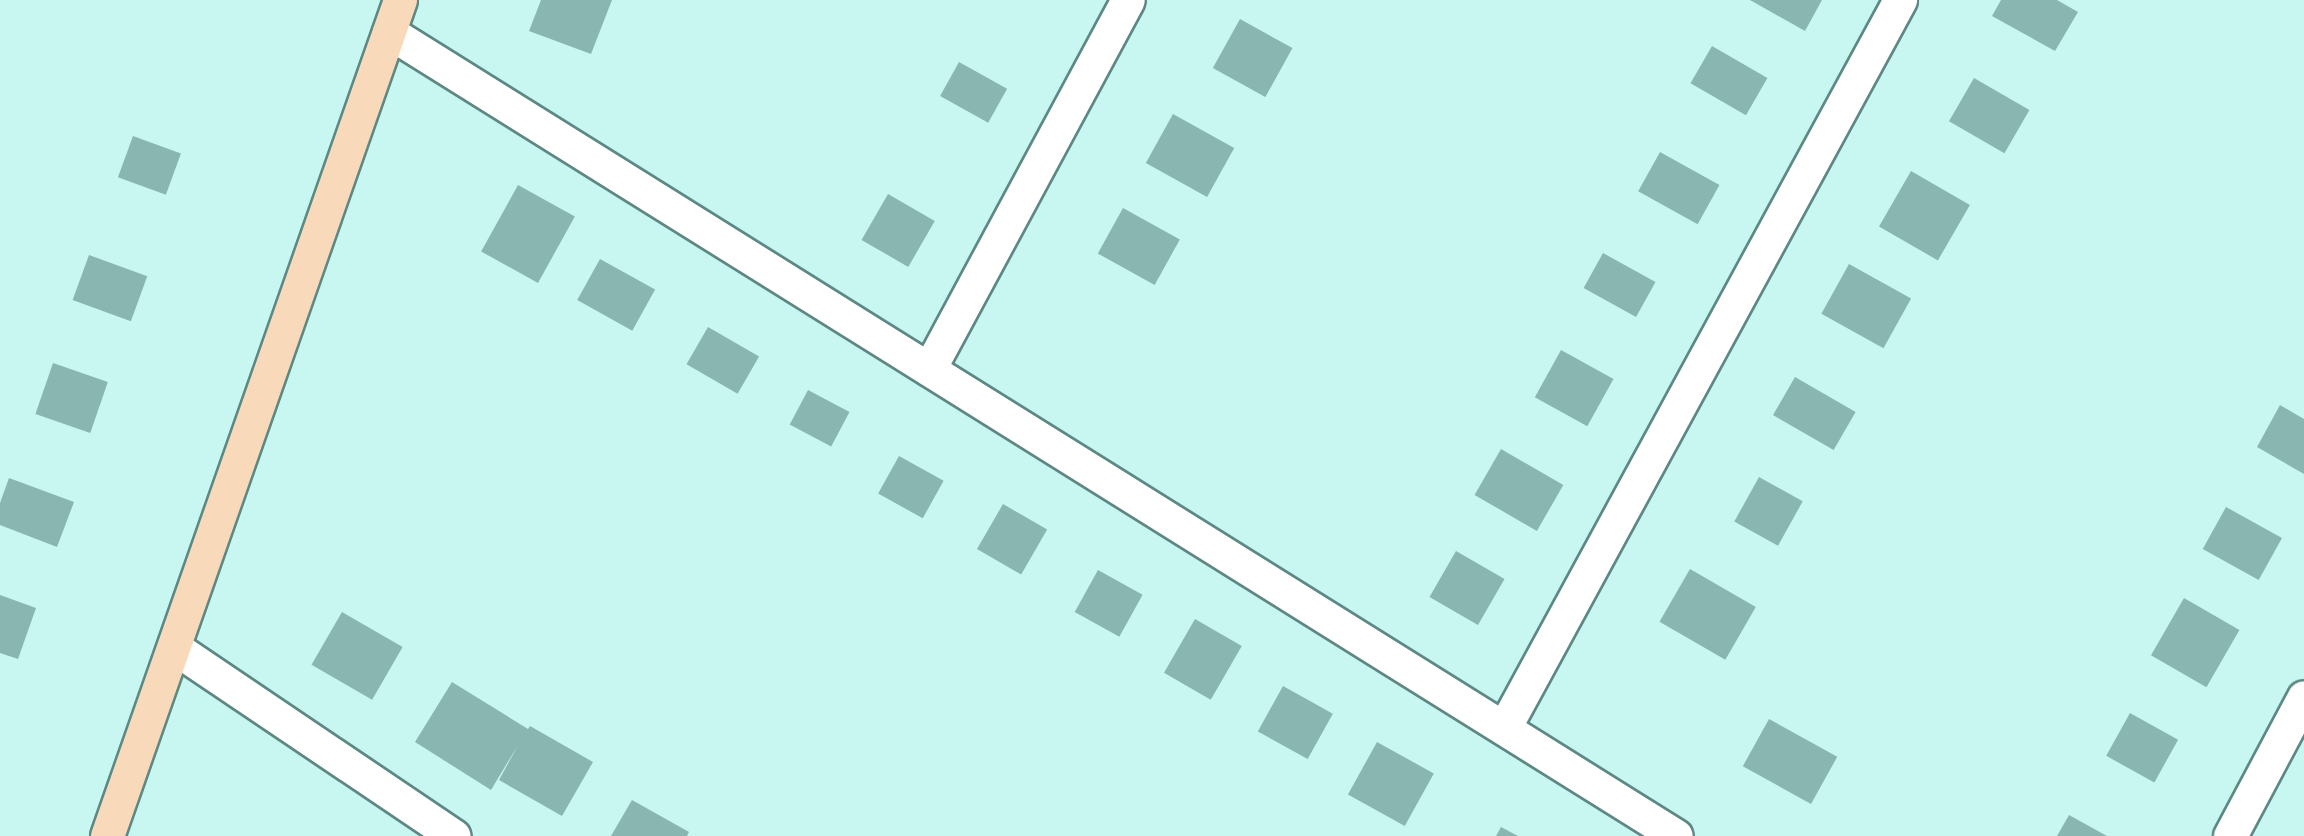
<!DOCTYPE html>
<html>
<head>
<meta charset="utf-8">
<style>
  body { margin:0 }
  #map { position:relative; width:2304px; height:836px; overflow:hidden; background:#c8f6f1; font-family:"PT Sans",sans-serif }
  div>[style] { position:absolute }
  .building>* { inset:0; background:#8ab6b2; transform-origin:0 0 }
  .roads { filter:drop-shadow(2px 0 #5d8884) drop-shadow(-2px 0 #5d8884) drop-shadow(0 2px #5d8884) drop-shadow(0 -2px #5d8884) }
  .street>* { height:33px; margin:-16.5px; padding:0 16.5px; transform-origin:16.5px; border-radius:16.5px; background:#fff }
  .secondary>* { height:33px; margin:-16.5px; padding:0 16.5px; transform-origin:16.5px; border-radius:16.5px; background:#f8daba }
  span { translate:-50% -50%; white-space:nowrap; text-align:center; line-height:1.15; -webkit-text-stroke:4.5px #c8f6f1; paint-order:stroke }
</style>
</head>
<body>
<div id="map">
  <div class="building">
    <div style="clip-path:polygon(541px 0,612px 0,591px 54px,529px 31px)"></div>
    <div style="clip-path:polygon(1750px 0,1822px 0,1805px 31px)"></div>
    <div style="clip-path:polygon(2001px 0,2057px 0,2078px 12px,2055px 51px,1992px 16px)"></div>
    <div style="left:1240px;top:19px;width:60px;height:56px;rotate:29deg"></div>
    <div style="left:1712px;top:46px;width:64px;height:43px;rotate:30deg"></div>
    <div style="left:959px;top:62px;width:55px;height:39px;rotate:29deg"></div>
    <div style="left:1974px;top:78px;width:64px;height:50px;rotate:30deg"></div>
    <div style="left:1173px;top:114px;width:70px;height:56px;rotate:29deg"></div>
    <div style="left:133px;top:136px;width:51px;height:44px;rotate:20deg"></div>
    <div style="left:1660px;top:152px;width:68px;height:45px;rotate:29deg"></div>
    <div style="left:1911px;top:171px;width:68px;height:64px;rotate:30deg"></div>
    <div style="left:518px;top:185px;width:65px;height:76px;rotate:29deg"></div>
    <div style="left:888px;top:194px;width:54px;height:53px;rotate:30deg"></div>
    <div style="left:1123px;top:208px;width:65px;height:52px;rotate:29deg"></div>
    <div style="left:1603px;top:253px;width:60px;height:40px;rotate:29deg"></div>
    <div style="left:89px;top:255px;width:62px;height:48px;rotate:20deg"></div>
    <div style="left:600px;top:259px;width:63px;height:47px;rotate:29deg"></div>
    <div style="left:1849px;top:264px;width:71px;height:57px;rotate:29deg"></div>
    <div style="left:708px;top:327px;width:59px;height:43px;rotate:30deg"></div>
    <div style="left:1561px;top:350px;width:60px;height:54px;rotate:29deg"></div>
    <div style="left:53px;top:363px;width:58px;height:54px;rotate:19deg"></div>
    <div style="left:1795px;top:377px;width:70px;height:44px;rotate:30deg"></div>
    <div style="left:808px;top:390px;width:47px;height:39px;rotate:28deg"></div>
    <div style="clip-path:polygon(2280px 405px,2304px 419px,2304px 474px,2257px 447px)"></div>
    <div style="left:1501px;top:449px;width:72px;height:53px;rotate:30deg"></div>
    <div style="left:899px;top:456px;width:51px;height:43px;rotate:29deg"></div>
    <div style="left:1759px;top:477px;width:50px;height:51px;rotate:29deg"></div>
    <div style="clip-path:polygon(9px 478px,74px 502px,57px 547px,0 525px,0 503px)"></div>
    <div style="left:1003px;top:504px;width:51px;height:52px;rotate:30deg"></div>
    <div style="left:2226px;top:507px;width:64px;height:48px;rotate:29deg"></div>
    <div style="left:1456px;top:551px;width:56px;height:53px;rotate:30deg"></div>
    <div style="left:1690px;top:569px;width:76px;height:61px;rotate:30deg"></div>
    <div style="left:1098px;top:570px;width:51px;height:48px;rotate:29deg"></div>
    <div style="clip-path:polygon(0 595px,36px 608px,18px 659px,0 653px)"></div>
    <div style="left:2184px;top:598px;width:64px;height:66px;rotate:30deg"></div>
    <div style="left:342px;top:612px;width:70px;height:61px;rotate:30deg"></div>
    <div style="left:1195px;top:619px;width:54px;height:62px;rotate:30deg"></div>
    <div style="clip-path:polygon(452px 682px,528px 729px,530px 726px,593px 762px,562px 816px,499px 780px,518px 745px,491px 790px,415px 742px)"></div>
    <div style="left:1283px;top:686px;width:57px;height:52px;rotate:29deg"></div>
    <div style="left:2130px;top:713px;width:55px;height:49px;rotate:29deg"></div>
    <div style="left:1769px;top:719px;width:78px;height:54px;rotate:29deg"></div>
    <div style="left:1377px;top:742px;width:65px;height:60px;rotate:29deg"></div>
    <div style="clip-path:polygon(632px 800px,689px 832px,687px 836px,611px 836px)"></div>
    <div style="clip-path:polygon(2069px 815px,2107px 836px,2057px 836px)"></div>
    <div style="clip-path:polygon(1501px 827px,1518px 836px,1496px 836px)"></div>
  </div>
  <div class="roads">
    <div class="street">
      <div style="left:389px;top:32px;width:1517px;rotate:31.99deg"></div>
      <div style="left:929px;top:369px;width:419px;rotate:-61.7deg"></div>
      <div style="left:175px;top:648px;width:336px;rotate:34deg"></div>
      <div style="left:1504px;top:728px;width:829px;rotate:-61.46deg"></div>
      <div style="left:2230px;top:836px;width:157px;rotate:-62deg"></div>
    </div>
    <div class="secondary">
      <div style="left:107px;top:836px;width:886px;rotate:-70.69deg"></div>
    </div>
  </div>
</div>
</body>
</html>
